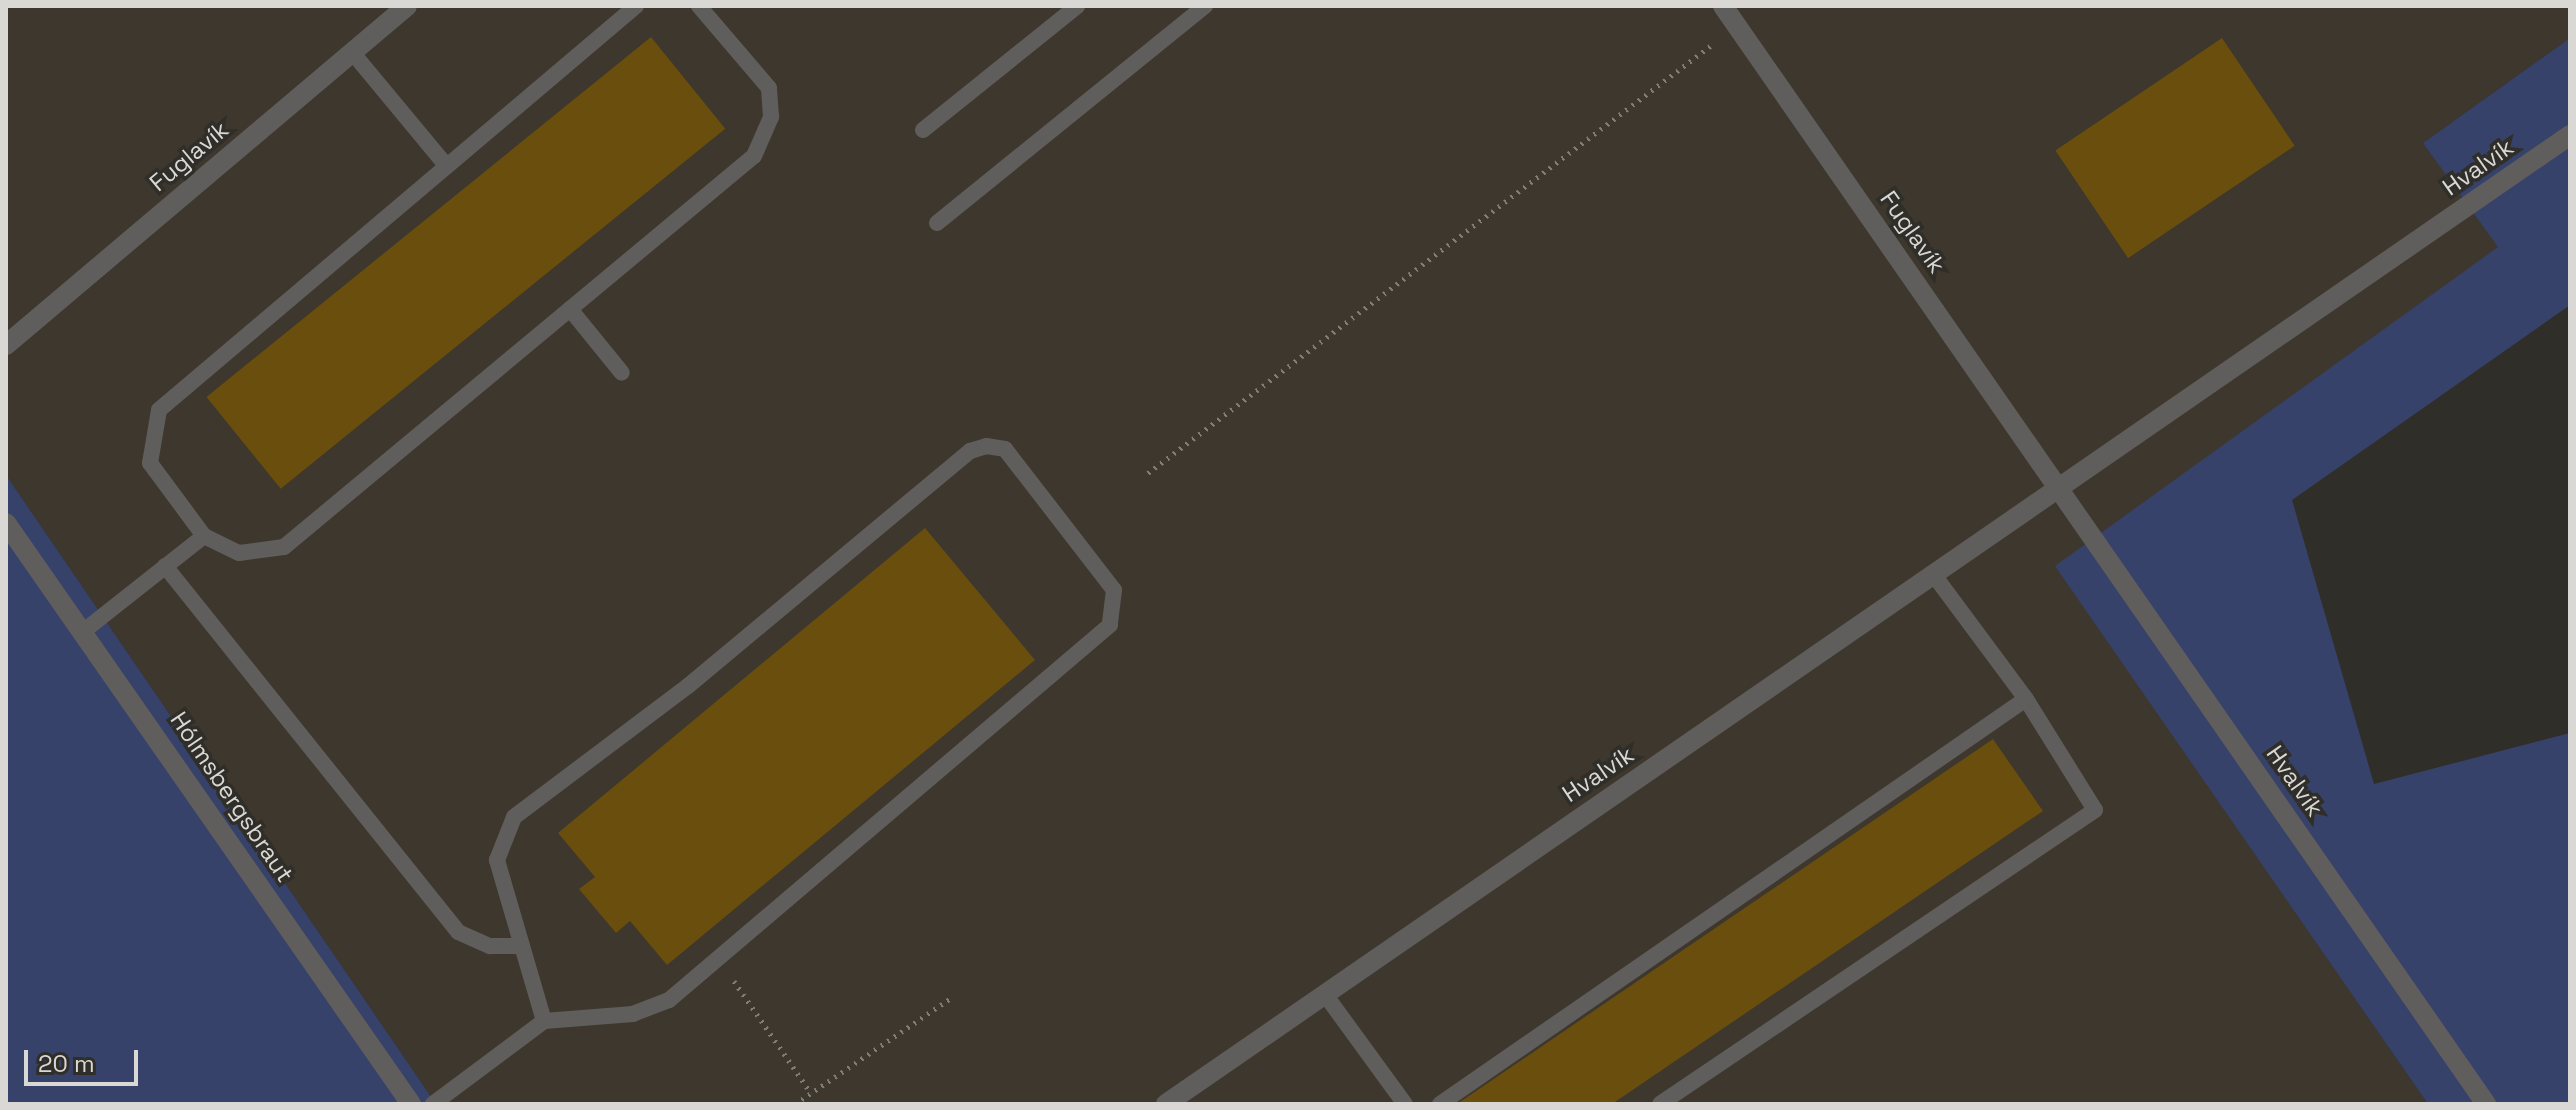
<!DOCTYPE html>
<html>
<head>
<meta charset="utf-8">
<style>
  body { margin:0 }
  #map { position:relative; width:2576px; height:1110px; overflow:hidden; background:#302e29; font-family:"Space Grotesk",sans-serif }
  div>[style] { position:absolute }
  .built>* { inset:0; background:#3d372d }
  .green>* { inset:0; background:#37426a }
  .building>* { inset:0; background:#694e0d; transform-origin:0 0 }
  .path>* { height:5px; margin-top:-2.5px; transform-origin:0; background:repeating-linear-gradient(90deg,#7f7d78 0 2px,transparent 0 8px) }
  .service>* { height:16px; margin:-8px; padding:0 8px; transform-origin:8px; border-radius:8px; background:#605e5c }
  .minor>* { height:20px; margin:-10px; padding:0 10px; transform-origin:10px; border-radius:10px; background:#605e5c }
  span { translate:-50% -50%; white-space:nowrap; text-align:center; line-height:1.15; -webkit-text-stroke:7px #302e29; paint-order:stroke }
  .street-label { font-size:24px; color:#dad8d5 }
  .frame { position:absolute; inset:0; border:8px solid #dad8d5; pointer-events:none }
  .scale { position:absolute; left:24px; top:1050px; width:114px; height:36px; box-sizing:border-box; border:4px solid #dad8d5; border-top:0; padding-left:10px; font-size:24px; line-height:28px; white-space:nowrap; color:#dad8d5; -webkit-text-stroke:6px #302e29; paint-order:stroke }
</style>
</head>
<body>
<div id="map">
  <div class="built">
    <div style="clip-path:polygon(6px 6px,2570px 6px,2570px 38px,2423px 143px,2499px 247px,2056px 566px,2428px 1104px,436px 1104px,6px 475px)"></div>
  </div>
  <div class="green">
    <div style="clip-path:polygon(2570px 38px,2570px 305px,2292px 500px,2374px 784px,2570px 733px,2570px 1104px,2428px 1104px,2055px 566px,2498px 247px,2423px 143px)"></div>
    <div style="clip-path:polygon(6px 475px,436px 1104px,6px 1104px)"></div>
  </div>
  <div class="building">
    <div style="left:651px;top:37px;width:118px;height:572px;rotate:51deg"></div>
    <div style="left:2222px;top:38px;width:130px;height:201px;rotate:56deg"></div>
    <div style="clip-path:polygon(925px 528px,1035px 660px,667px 965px,630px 921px,616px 933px,579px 889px,595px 877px,558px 833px)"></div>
    <div style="clip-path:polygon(1993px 739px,2043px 811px,1612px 1104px,1457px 1104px)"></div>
  </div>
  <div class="path">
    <div style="left:1148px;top:473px;width:711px;rotate:-37.22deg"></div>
    <div style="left:734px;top:981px;width:136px;rotate:55.5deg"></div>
    <div style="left:795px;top:1104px;width:189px;rotate:-34.2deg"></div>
  </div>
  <div class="service">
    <div style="left:636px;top:6px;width:625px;rotate:139.74deg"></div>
    <div style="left:159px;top:410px;width:54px;rotate:99.6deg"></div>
    <div style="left:150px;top:463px;width:91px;rotate:53.5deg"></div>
    <div style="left:204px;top:536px;width:39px;rotate:26deg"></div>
    <div style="left:239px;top:553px;width:45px;rotate:-7.6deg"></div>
    <div style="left:284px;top:547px;width:611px;rotate:-39.76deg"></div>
    <div style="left:754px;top:156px;width:43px;rotate:-66.4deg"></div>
    <div style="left:771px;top:117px;width:29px;rotate:-94deg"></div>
    <div style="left:769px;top:88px;width:108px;rotate:-130.5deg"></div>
    <div style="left:352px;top:52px;width:144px;rotate:50.3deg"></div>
    <div style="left:923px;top:130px;width:198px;rotate:-38.8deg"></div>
    <div style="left:937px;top:223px;width:345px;rotate:-39deg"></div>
    <div style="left:570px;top:309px;width:82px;rotate:50.9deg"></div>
    <div style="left:986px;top:446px;width:19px;rotate:9deg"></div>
    <div style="left:1005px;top:449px;width:178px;rotate:52.3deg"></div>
    <div style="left:1114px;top:590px;width:35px;rotate:97deg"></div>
    <div style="left:1110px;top:625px;width:579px;rotate:139.62deg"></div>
    <div style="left:669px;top:1000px;width:39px;rotate:159deg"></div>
    <div style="left:633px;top:1014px;width:89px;rotate:175.5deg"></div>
    <div style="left:544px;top:1021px;width:168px;rotate:-106.3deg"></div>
    <div style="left:497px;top:860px;width:46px;rotate:-68.4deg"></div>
    <div style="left:514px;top:817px;width:218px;rotate:-37deg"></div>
    <div style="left:688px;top:686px;width:367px;rotate:-39.8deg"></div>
    <div style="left:970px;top:451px;width:17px;rotate:-17deg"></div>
    <div style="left:165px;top:566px;width:469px;rotate:51.3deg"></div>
    <div style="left:458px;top:932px;width:35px;rotate:24deg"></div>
    <div style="left:490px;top:946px;width:32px"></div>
    <div style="left:85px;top:630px;width:152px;rotate:-38.3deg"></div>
    <div style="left:1324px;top:993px;width:137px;rotate:53.9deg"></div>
    <div style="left:433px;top:1104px;width:139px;rotate:-36.8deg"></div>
    <div style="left:1440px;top:1104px;width:712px;rotate:-34.65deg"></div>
    <div style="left:1660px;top:1104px;width:525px;rotate:-34.05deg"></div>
    <div style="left:2095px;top:810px;width:131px;rotate:-121.9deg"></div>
    <div style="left:2026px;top:699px;width:154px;rotate:-126.6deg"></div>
  </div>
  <div class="minor">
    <div style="left:1723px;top:6px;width:1337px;rotate:55.2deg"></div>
    <div style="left:6px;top:345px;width:525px;rotate:-40.21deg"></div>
    <div style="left:6px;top:523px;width:708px;rotate:55.12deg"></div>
    <div style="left:1166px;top:1104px;width:1706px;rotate:-34.61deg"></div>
  </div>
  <div class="street-label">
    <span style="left:189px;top:156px;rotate:-40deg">Fuglavík</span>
    <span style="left:2478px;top:167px;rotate:-35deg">Hvalvík</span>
    <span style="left:1913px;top:232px;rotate:55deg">Fuglavík</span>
    <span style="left:1598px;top:774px;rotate:-34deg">Hvalvík</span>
    <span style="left:2295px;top:781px;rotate:55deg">Hvalvík</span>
    <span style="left:232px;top:797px;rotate:56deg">Hólmsbergsbraut</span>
  </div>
  <div class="frame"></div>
  <div class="scale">20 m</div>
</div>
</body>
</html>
